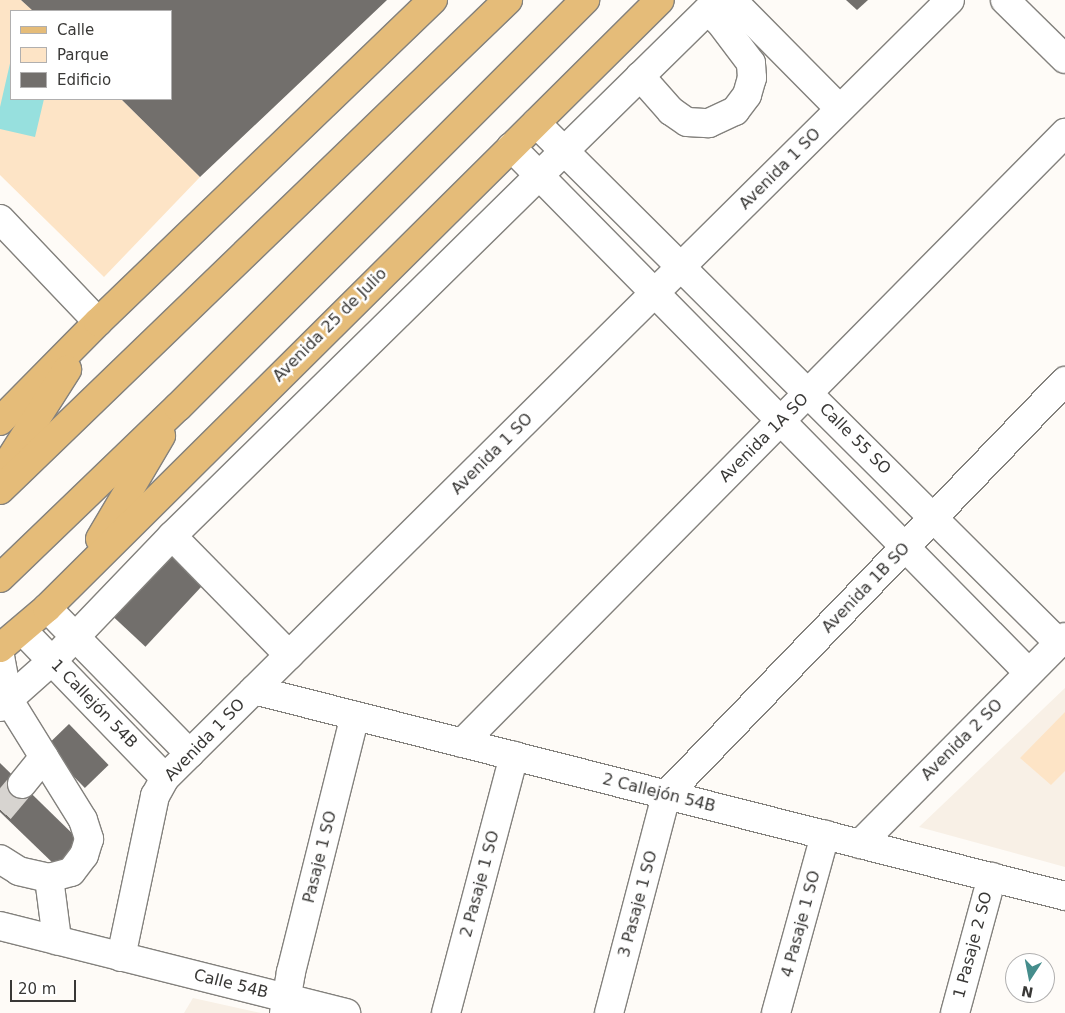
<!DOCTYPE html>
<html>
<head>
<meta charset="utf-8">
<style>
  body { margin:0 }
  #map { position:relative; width:1065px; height:1013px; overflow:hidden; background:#fefbf7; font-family:"DejaVu Sans",sans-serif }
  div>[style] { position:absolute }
  .built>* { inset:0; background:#f8f0e6 }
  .green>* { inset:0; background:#fde4c6 }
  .water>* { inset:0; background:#97e0de }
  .building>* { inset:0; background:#726f6c; transform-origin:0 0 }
  .minor-tunnel>* { height:28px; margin-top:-14px; transform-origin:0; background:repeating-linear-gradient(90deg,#d7d4d0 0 28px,transparent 0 42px) }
  .roads { filter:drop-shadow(1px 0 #83817d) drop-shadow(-1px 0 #83817d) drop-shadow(0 1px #83817d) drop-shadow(0 -1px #83817d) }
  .minor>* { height:28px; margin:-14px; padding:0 14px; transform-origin:14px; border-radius:14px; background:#fff }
  .major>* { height:28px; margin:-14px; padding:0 14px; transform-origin:14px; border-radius:14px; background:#e5bc79 }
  span { translate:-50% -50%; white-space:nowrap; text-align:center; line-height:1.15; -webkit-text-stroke:5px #fff; paint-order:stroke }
  .street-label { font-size:16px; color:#393836 }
  .legend { position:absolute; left:10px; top:10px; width:162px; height:90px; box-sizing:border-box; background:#fff; border:1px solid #b0afaf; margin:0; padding:6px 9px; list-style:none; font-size:15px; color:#393836 }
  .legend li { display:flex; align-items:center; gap:10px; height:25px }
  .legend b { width:25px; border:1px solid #b0afaf }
  .north { position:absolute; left:1005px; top:953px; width:50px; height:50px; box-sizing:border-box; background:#fff; border:1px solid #b0afaf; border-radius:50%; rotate:191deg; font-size:14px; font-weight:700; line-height:20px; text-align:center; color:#393836 }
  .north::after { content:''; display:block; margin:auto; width:18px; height:22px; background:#458d8c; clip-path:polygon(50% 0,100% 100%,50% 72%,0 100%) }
  .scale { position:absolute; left:10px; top:980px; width:66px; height:22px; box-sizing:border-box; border:2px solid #393836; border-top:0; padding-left:6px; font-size:15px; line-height:18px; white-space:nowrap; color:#393836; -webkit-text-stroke:4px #fff; paint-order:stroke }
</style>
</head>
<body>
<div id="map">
  <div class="built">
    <div style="clip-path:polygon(1065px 688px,1065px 867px,919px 827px)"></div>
    <div style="clip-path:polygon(193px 998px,261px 1013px,184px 1013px)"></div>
  </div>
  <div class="green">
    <div style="clip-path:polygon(0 0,21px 0,33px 11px,11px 11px,11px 99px,121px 99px,200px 177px,104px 277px,0 175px)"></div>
    <div style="clip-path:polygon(1065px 712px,1065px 771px,1051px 785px,1020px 758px)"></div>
  </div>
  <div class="water">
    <div style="clip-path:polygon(11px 59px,11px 99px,44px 99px,35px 137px,0 129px,0 107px)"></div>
  </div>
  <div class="building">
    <div style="clip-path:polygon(21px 0,387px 0,200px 177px,121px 99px,171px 99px,171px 11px,33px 11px)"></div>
    <div style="clip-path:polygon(846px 0,868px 0,857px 10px)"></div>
    <div style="left:169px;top:551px;width:48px;height:86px;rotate:43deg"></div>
    <div style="left:69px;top:724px;width:57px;height:33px;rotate:46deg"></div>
    <div style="clip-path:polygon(0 763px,81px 842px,57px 867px,0 812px)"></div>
  </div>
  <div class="minor-tunnel">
    <div style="left:0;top:810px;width:34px;rotate:-50deg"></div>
  </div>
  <div class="roads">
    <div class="minor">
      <div style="left:732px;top:0;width:153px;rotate:45.3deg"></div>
      <div style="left:1005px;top:0;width:84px;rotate:44.5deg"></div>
      <div style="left:640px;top:76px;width:47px;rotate:48.5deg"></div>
      <div style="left:671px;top:111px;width:19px;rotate:35deg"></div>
      <div style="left:687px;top:122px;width:22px;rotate:3deg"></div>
      <div style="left:709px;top:123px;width:29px;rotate:-25deg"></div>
      <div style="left:735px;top:111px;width:20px;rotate:-53deg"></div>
      <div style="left:747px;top:95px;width:18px;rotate:-74deg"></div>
      <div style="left:752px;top:78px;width:15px;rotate:-94deg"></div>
      <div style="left:751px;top:63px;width:51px;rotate:-127.1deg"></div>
      <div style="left:720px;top:22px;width:17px;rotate:-140deg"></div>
      <div style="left:536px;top:123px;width:738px;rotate:44.84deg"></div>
      <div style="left:511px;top:147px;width:738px;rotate:45.44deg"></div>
      <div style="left:0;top:219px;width:142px;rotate:46.4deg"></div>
      <div style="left:172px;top:536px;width:167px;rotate:45.5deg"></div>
      <div style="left:47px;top:608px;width:204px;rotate:45.6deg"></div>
      <div style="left:23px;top:631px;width:204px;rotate:46deg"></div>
      <div style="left:0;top:656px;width:44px;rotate:79.5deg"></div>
      <div style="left:8px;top:699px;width:142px;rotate:58.2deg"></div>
      <div style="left:83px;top:820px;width:20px;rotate:72deg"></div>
      <div style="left:89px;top:839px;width:17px;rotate:107deg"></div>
      <div style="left:84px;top:855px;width:21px;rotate:127deg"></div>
      <div style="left:71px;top:872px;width:23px;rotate:165deg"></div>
      <div style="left:49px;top:878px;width:31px;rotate:-167deg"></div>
      <div style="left:19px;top:871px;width:22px;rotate:-148deg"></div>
      <div style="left:254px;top:690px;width:837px;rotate:14.25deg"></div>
      <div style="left:0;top:707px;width:71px;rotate:-41.6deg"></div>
      <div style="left:53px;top:660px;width:172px;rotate:-46.2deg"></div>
      <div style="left:172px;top:536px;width:765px;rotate:-44.47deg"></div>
      <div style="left:462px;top:743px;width:858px;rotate:-45.33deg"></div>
      <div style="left:22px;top:784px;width:35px;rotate:-51deg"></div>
      <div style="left:860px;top:844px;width:291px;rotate:-45.3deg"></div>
      <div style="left:49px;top:878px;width:63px;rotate:82.6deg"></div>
      <div style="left:0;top:926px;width:357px;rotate:14.1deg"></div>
      <div style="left:121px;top:957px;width:165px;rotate:-78.1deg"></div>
      <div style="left:155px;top:796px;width:21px;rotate:-61deg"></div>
      <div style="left:165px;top:778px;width:1105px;rotate:-44.74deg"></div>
      <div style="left:284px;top:1013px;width:42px;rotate:-80.3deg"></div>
      <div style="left:291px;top:972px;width:264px;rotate:-76deg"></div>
      <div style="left:446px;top:1013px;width:266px;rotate:-75.2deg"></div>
      <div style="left:609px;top:1013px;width:225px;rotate:-75.3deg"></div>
      <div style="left:666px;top:795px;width:575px;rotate:-46.06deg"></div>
      <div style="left:776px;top:1013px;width:185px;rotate:-74.6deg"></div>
      <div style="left:955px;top:1013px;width:141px;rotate:-74.8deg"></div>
    </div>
    <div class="major">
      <div style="left:0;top:421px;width:139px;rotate:-45.3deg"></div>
      <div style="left:98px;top:322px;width:465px;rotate:-43.9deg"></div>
      <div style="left:0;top:475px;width:125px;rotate:-57.5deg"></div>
      <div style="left:0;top:490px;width:706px;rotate:-43.97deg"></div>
      <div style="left:100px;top:539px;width:120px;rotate:-59.4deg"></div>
      <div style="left:0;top:578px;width:247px;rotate:-43.9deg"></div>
      <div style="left:178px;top:407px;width:576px;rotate:-45deg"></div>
      <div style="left:0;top:648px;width:62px;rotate:-40.4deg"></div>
      <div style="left:47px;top:608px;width:863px;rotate:-44.77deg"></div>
    </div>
  </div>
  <div class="street-label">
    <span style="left:780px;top:169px;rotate:-45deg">Avenida 1 SO</span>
    <span style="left:330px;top:325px;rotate:-45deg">Avenida 25 de Julio</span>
    <span style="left:764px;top:438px;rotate:-45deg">Avenida 1A SO</span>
    <span style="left:855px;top:439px;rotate:45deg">Calle 55 SO</span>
    <span style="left:492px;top:454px;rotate:-45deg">Avenida 1 SO</span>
    <span style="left:866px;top:588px;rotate:-46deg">Avenida 1B SO</span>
    <span style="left:94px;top:704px;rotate:46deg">1 Callejón 54B</span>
    <span style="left:205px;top:740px;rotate:-46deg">Avenida 1 SO</span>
    <span style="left:962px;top:740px;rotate:-45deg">Avenida 2 SO</span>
    <span style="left:659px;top:793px;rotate:14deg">2 Callejón 54B</span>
    <span style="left:320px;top:857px;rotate:-76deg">Pasaje 1 SO</span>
    <span style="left:480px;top:884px;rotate:-75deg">2 Pasaje 1 SO</span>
    <span style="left:638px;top:904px;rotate:-75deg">3 Pasaje 1 SO</span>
    <span style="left:801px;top:924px;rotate:-75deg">4 Pasaje 1 SO</span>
    <span style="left:973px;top:945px;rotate:-75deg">1 Pasaje 2 SO</span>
    <span style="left:231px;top:984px;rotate:14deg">Calle 54B</span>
  </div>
  <ul class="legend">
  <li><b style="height:6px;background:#e5bc79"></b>Calle</li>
  <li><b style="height:14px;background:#fde4c6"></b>Parque</li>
  <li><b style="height:14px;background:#726f6c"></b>Edificio</li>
  </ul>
  <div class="north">N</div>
  <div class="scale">20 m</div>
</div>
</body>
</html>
